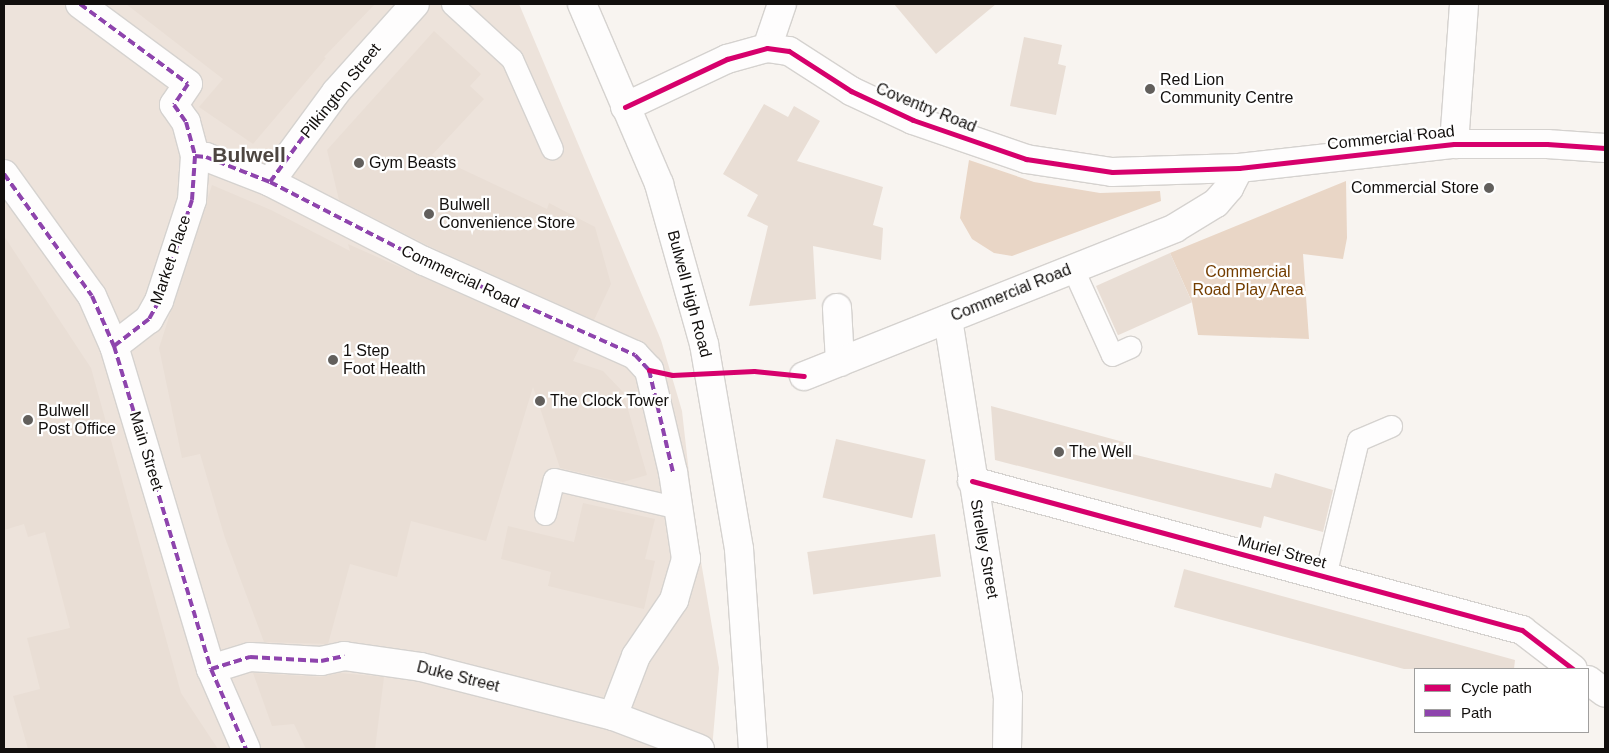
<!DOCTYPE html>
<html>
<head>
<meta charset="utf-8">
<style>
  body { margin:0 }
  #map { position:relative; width:1609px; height:753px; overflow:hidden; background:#f8f4f0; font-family:Helvetica,sans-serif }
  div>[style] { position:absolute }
  .built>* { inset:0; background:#ede3db }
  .green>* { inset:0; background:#e9d6c6 }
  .building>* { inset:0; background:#e9ded5; transform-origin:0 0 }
  .roads { filter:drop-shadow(1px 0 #d5d2cf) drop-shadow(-1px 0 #d5d2cf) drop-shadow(0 1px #d5d2cf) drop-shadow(0 -1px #d5d2cf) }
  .service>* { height:21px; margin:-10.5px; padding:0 10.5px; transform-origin:10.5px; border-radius:10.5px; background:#fefdfd }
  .pedestrian>* { height:28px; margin:-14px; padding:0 14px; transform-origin:14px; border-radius:14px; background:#fefdfd }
  .minor>* { height:28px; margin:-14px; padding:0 14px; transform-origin:14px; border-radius:14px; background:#fefdfd }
  .secondary>* { height:28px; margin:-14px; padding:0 14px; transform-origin:14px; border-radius:14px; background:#fefdfd }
  .quiet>* { height:4px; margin-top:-2px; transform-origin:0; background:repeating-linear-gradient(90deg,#8e44ad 0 8px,transparent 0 12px) }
  .cycleway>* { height:5px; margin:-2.5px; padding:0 2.5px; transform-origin:2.5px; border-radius:2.5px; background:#d6006c }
  .dots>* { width:14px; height:14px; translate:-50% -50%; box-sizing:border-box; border:2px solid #fff; border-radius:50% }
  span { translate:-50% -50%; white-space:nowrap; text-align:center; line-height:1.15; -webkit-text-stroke:4.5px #fff; paint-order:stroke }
  .poi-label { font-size:16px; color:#120f0d }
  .left { translate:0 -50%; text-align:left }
  .right { translate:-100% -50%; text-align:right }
  .street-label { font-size:16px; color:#120f0d }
  .park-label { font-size:16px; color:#743e00 }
  .district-label { font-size:21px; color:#4d4641; font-weight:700 }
  .frame { position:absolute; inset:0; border:5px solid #120f0d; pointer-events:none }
  .legend { position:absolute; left:1414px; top:668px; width:175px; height:65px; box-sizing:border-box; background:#fff; border:1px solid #a09f9e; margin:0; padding:6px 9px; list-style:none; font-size:15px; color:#120f0d }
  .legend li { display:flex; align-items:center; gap:10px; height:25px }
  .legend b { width:25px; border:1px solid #a09f9e }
</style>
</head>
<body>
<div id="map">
  <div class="built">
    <div style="clip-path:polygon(4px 4px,519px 4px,661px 340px,682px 411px,695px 526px,719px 668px,712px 749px,4px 749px)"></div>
  </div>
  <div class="green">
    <div style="clip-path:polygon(969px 160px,1034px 182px,1100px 193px,1160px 191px,1161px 201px,1012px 256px,994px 253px,972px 239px,960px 218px)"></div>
    <div style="clip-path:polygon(1346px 181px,1347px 238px,1343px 259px,1303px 254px,1309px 339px,1198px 335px,1192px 302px,1170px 253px)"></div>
  </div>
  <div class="building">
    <div style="clip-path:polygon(126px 4px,375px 4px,324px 57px,326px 58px,253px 144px,199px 107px,223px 79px)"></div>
    <div style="clip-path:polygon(894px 4px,996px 4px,936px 54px)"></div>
    <div style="clip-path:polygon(434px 31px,481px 74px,470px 86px,484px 99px,432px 155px,547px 209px,549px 203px,595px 227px,611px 284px,594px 320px,431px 247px,339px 200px,327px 150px)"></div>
    <div style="clip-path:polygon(1024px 37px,1062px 45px,1058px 64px,1066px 66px,1056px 115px,1010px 106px)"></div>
    <div style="clip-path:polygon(764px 104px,788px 117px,794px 106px,820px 121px,797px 161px,883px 187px,873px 225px,883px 228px,881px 260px,813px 246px,816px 299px,749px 306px,768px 226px,747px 216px,758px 195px,723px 174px)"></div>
    <div style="clip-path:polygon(212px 185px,271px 210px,350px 251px,348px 244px,580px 347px,573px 361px,603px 371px,623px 392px,647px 475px,623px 482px,560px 468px,533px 387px,486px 541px,411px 521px,397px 577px,350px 564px,328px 644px,264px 642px,225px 538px,200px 454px,182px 458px,159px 348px)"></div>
    <div style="clip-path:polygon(4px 236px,91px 368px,181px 693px,218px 749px,28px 749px,13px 696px,40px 689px,27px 638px,70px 628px,45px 532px,28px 537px,24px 524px,4px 530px)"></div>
    <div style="left:1170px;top:253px;width:54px;height:81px;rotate:66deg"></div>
    <div style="clip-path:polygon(991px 406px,1127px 443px,1124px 452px,1271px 488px,1275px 473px,1333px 490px,1323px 532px,1264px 516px,1261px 528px,995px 460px)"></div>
    <div style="left:836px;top:439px;width:92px;height:60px;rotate:13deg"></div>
    <div style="clip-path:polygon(583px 503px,655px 519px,645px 559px,655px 561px,644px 609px,548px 586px,551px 572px,501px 559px,508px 526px,574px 542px)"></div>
    <div style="left:935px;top:534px;width:43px;height:129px;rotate:82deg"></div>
    <div style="clip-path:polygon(1184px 569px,1515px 660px,1514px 669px,1404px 669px,1174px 607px)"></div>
    <div style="clip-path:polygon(253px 673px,320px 677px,340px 673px,384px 677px,375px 749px,306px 749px,294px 724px,272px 726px)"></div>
  </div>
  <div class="roads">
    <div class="service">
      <div style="left:452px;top:4px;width:81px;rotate:42.5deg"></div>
      <div style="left:512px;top:59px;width:98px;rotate:66deg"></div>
      <div style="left:1073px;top:269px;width:94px;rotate:65.6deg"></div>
      <div style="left:1112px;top:355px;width:20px;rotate:-24deg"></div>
      <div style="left:545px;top:514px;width:36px;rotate:-76deg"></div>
      <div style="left:554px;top:479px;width:128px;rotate:13.1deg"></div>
      <div style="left:1325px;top:576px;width:140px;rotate:-76.4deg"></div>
      <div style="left:1358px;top:440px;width:36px;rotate:-23deg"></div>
    </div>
    <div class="pedestrian">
      <div style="left:80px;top:4px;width:134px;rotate:36.5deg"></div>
      <div style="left:188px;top:84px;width:25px;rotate:124deg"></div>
      <div style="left:174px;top:105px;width:21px;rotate:55deg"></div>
      <div style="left:186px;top:122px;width:35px;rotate:75deg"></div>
      <div style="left:195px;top:156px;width:44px;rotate:93.9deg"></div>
      <div style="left:192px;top:200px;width:106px;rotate:108.1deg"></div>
      <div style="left:159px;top:301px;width:21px;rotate:119deg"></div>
      <div style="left:149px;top:319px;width:44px;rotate:142.4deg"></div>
      <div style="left:195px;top:156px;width:11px;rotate:5deg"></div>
      <div style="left:206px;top:157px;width:69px;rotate:21.3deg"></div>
      <div style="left:270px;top:182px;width:173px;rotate:27.2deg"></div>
      <div style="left:424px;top:261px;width:231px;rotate:24deg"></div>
      <div style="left:635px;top:355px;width:21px;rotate:47deg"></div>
      <div style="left:649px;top:370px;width:105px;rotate:76.8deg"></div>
      <div style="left:4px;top:174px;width:150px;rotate:54.2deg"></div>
      <div style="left:92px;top:296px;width:55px;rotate:66.3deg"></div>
      <div style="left:114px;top:346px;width:337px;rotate:73.3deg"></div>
      <div style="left:211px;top:669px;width:87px;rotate:66.4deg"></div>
      <div style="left:270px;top:182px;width:112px;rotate:-53.7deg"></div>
      <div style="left:211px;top:669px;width:41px;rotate:-17.1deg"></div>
      <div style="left:250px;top:657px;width:71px;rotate:3.2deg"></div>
      <div style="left:321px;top:661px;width:24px;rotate:-12deg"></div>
    </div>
    <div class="minor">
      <div style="left:767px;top:48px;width:46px;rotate:-71.2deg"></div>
      <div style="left:336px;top:92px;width:118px;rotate:-48.1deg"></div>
      <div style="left:625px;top:107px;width:113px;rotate:-25.2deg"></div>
      <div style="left:727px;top:59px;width:41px;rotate:-15.4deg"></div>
      <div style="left:767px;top:48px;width:22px;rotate:8deg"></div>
      <div style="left:789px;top:51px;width:74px;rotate:32.8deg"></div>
      <div style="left:851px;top:91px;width:68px;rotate:25.1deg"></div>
      <div style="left:913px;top:120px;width:120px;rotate:19deg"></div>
      <div style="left:1026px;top:159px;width:87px;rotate:8.6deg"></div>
      <div style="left:1112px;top:172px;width:127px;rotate:-1.8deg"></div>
      <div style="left:1239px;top:168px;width:216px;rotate:-6.4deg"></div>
      <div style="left:1454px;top:144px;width:93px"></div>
      <div style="left:1547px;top:144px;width:58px;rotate:3.9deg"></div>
      <div style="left:1454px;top:144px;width:140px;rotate:-85.9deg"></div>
      <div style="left:837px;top:308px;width:54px;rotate:86.8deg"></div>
      <div style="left:948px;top:319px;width:382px;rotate:81deg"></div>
      <div style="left:1008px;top:696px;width:53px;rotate:91.1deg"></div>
      <div style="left:804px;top:376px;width:399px;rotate:-21.7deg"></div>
      <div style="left:1175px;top:228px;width:48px;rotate:-31.4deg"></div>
      <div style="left:1216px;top:203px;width:20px;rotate:-49deg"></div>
      <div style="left:1229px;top:188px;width:22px;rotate:-63deg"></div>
      <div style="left:972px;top:481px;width:570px;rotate:15.16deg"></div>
      <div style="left:1522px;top:630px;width:64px;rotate:37.4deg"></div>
      <div style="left:344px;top:656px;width:78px;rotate:8.1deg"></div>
      <div style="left:421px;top:667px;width:198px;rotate:14.3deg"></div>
      <div style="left:613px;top:716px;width:93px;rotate:20.8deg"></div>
      <div style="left:1588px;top:680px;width:21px;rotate:37deg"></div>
      <div style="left:613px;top:716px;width:64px;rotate:-69deg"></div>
      <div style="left:636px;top:656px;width:68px;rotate:-55.8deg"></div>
      <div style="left:674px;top:600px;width:43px;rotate:-73.7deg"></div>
      <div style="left:686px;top:559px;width:88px;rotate:-98.5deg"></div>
    </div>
    <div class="secondary">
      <div style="left:582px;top:4px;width:196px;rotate:66.8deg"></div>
      <div style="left:659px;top:184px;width:166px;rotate:74.3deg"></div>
      <div style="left:704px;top:344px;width:208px;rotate:80.3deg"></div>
      <div style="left:739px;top:549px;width:200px;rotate:86deg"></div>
    </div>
  </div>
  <div class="quiet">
    <div style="left:80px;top:4px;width:134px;rotate:36.5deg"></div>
    <div style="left:188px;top:84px;width:25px;rotate:124deg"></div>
    <div style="left:174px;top:105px;width:21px;rotate:55deg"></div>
    <div style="left:186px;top:122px;width:35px;rotate:75deg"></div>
    <div style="left:195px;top:156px;width:44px;rotate:93.9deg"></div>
    <div style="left:192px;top:200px;width:106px;rotate:108.1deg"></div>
    <div style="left:159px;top:301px;width:21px;rotate:119deg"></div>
    <div style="left:149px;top:319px;width:44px;rotate:142.4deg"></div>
    <div style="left:195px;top:156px;width:11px;rotate:5deg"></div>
    <div style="left:206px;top:157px;width:69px;rotate:21.3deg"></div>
    <div style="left:270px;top:182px;width:173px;rotate:27.2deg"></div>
    <div style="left:424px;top:261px;width:231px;rotate:24deg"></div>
    <div style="left:635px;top:355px;width:21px;rotate:47deg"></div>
    <div style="left:649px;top:370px;width:105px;rotate:76.8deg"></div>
    <div style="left:4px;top:174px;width:150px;rotate:54.2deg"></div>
    <div style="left:92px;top:296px;width:55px;rotate:66.3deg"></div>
    <div style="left:114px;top:346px;width:337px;rotate:73.3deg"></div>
    <div style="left:211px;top:669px;width:87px;rotate:66.4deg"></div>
    <div style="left:270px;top:182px;width:112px;rotate:-53.7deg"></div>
    <div style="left:211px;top:669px;width:41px;rotate:-17.1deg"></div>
    <div style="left:250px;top:657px;width:71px;rotate:3.2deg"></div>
    <div style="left:321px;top:661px;width:24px;rotate:-12deg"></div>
  </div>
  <div class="cycleway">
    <div style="left:625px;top:107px;width:113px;rotate:-25.2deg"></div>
    <div style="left:727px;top:59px;width:41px;rotate:-15.4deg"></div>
    <div style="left:767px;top:48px;width:22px;rotate:8deg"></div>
    <div style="left:789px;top:51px;width:74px;rotate:32.8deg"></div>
    <div style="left:851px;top:91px;width:68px;rotate:25.1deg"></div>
    <div style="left:913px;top:120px;width:120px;rotate:19deg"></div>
    <div style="left:1026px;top:159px;width:87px;rotate:8.6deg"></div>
    <div style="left:1112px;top:172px;width:127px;rotate:-1.8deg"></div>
    <div style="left:1239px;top:168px;width:216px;rotate:-6.4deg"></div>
    <div style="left:1454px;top:144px;width:93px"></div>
    <div style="left:1547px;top:144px;width:58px;rotate:3.9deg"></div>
    <div style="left:649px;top:370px;width:24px;rotate:12deg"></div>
    <div style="left:672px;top:375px;width:82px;rotate:-2.8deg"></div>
    <div style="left:754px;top:371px;width:50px;rotate:5.7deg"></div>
    <div style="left:972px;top:481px;width:570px;rotate:15.16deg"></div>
    <div style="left:1522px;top:630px;width:64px;rotate:37.4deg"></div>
  </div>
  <div class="dots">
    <div style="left:1150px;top:89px;background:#625f5c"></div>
    <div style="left:359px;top:163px;background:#625f5c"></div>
    <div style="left:1489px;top:188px;background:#625f5c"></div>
    <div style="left:429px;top:214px;background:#625f5c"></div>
    <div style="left:333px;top:360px;background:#625f5c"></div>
    <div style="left:540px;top:401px;background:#625f5c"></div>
    <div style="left:28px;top:420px;background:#625f5c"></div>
    <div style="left:1059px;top:452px;background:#625f5c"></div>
  </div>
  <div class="poi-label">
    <span class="left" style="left:1160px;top:89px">Red Lion<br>Community Centre</span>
    <span class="left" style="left:369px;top:163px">Gym Beasts</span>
    <span class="right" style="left:1479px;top:188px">Commercial Store</span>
    <span class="left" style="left:439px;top:214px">Bulwell<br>Convenience Store</span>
    <span class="left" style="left:343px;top:360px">1 Step<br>Foot Health</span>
    <span class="left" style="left:550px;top:401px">The Clock Tower</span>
    <span class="left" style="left:38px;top:420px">Bulwell<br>Post Office</span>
    <span class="left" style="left:1069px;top:452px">The Well</span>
  </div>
  <div class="street-label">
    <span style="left:341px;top:91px;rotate:-51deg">Pilkington Street</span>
    <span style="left:926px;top:108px;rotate:22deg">Coventry Road</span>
    <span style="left:1391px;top:138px;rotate:-6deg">Commercial Road</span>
    <span style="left:171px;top:260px;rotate:-71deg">Market Place</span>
    <span style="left:460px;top:277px;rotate:25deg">Commercial Road</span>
    <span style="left:1011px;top:293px;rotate:-22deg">Commercial Road</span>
    <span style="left:689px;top:294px;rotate:75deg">Bulwell High Road</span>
    <span style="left:146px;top:451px;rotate:73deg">Main Street</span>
    <span style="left:984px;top:549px;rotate:80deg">Strelley Street</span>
    <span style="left:1282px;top:552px;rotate:15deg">Muriel Street</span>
    <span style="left:458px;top:677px;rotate:14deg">Duke Street</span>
  </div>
  <div class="park-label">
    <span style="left:1248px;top:281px">Commercial<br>Road Play Area</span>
  </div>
  <div class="district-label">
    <span style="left:249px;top:155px">Bulwell</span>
  </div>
  <div class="frame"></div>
  <ul class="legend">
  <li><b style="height:6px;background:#d6006c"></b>Cycle path</li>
  <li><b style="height:6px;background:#8e44ad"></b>Path</li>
  </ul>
</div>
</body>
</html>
